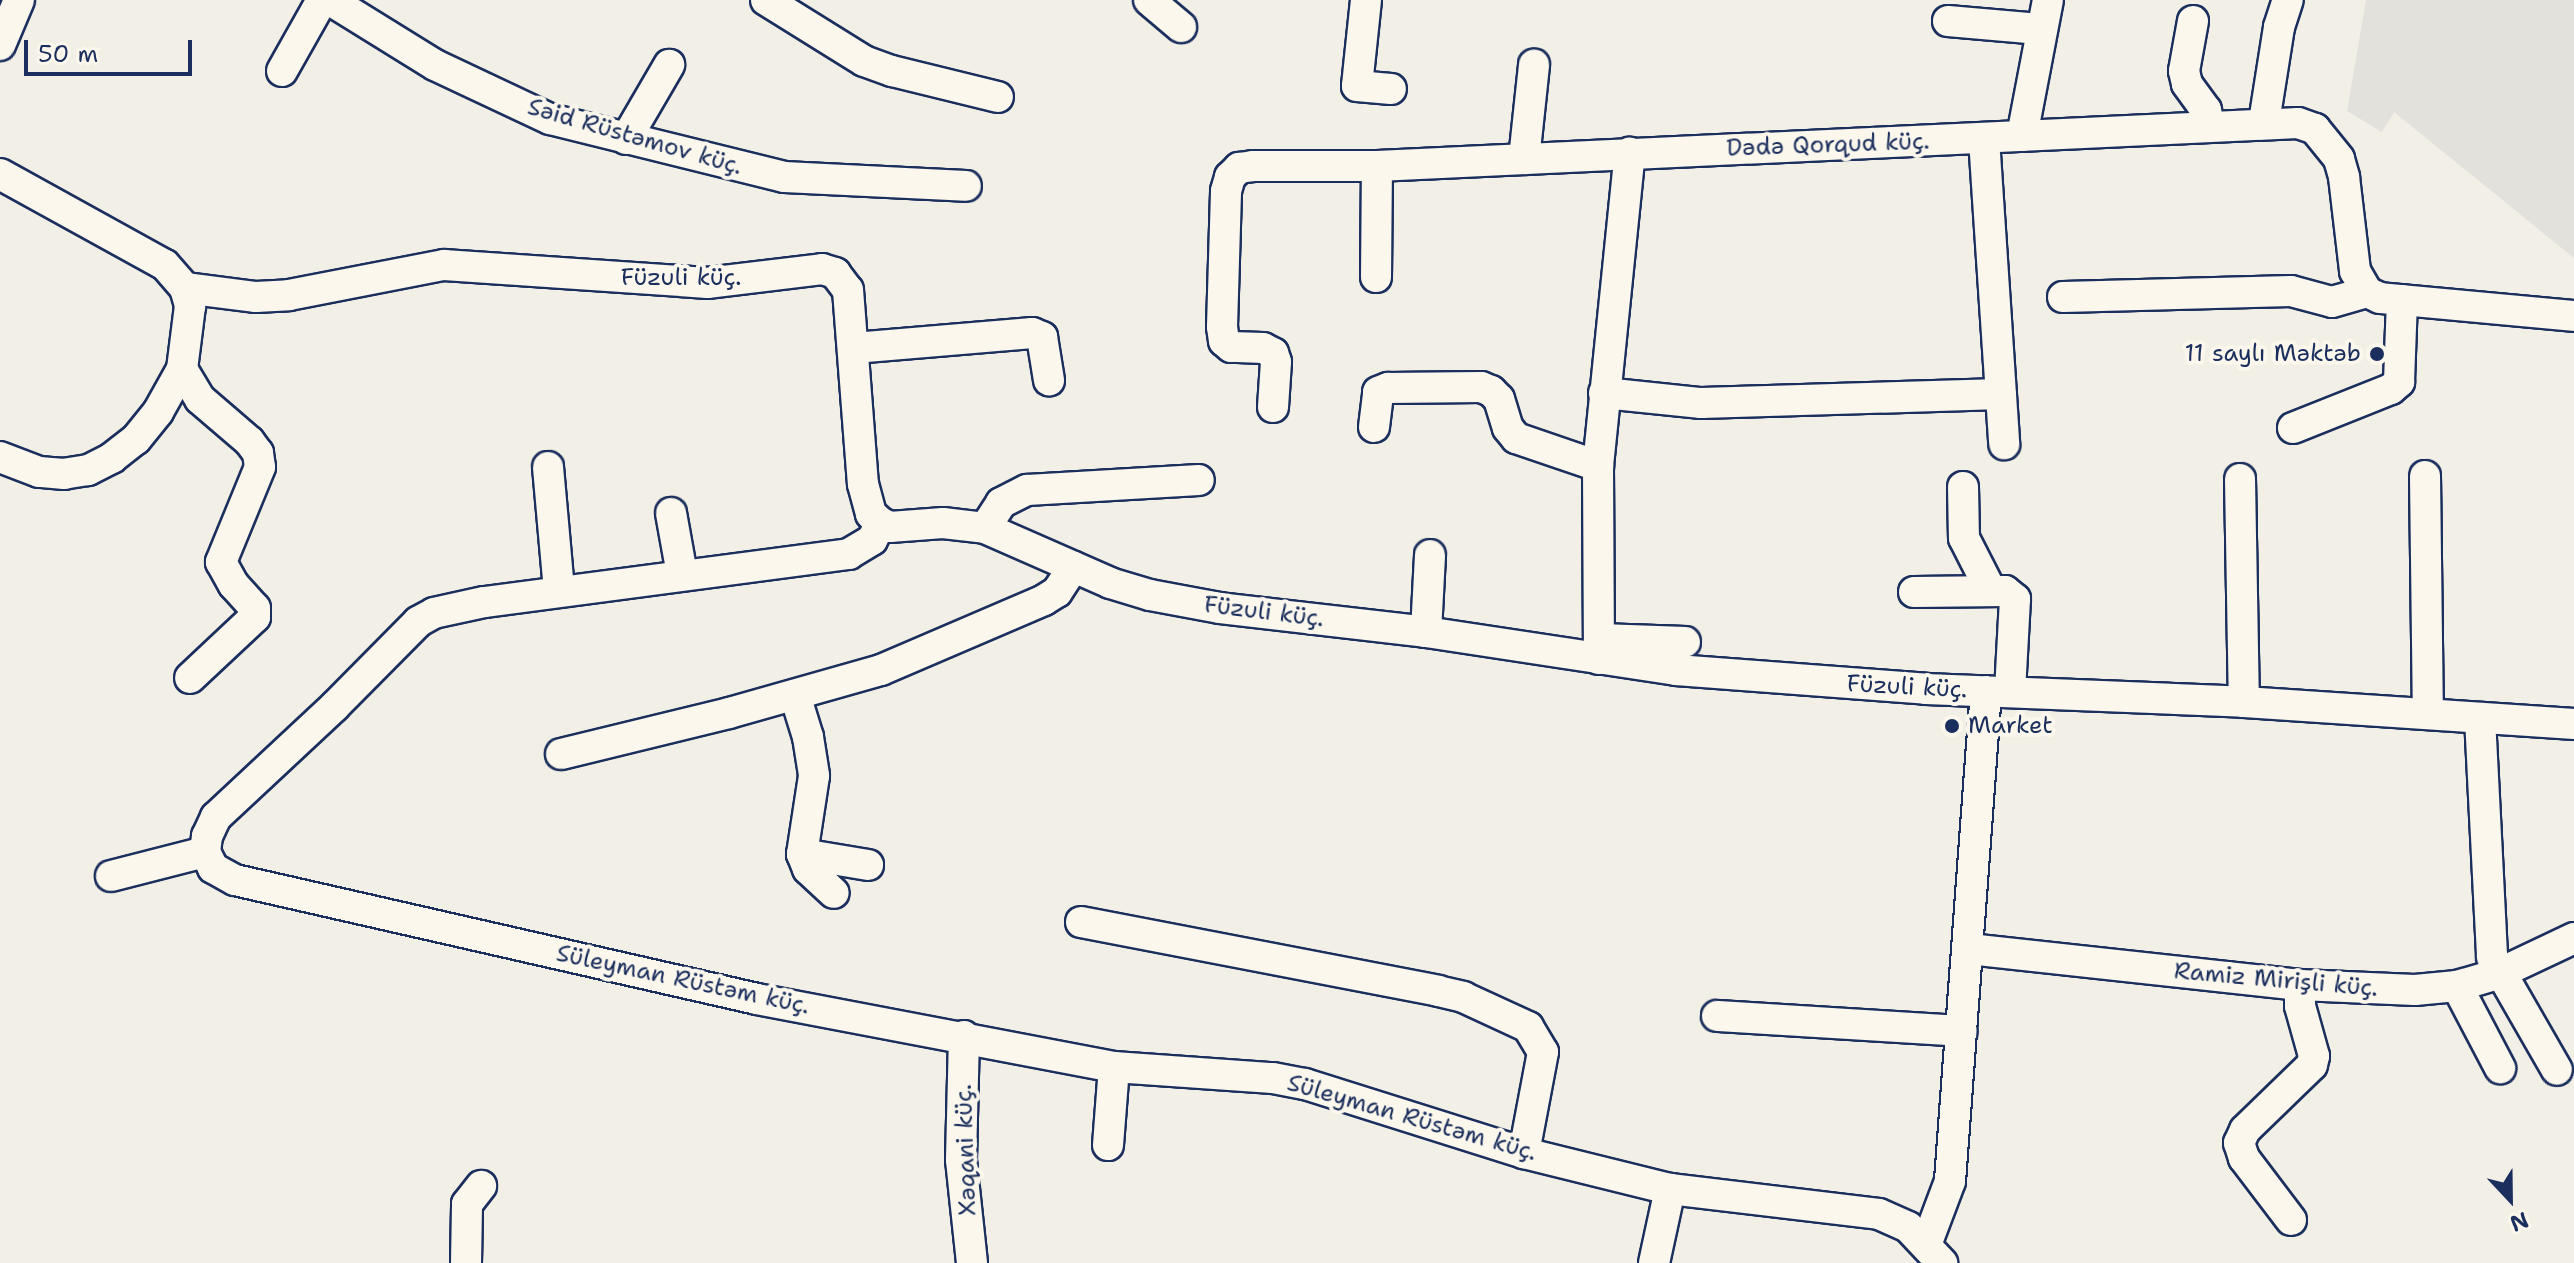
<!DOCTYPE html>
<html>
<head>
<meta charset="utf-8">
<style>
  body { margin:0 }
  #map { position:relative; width:2574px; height:1263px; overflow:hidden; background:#f2efe6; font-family:"Shantell Sans",sans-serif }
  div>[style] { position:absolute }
  .built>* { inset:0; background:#e2e1dc }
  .roads { filter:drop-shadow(2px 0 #1b2f5e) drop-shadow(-2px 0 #1b2f5e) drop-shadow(0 2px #1b2f5e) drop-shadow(0 -2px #1b2f5e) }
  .minor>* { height:30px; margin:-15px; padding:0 15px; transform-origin:15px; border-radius:15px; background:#fbf7ec }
  .dots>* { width:22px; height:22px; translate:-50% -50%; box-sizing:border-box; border:4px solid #fbf7ec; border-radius:50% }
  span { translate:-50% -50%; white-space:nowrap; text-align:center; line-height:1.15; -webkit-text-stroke:8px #fbf7ec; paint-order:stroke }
  .street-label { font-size:24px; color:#1b2f5e }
  .poi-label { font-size:24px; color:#1b2f5e }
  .right { translate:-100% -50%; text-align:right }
  .left { translate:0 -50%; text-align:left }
  .north { position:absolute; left:2470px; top:1159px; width:80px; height:80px; -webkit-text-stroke:6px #fbf7ec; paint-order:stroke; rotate:158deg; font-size:22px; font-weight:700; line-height:32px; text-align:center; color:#1b2f5e }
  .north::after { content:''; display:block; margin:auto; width:28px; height:36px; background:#1b2f5e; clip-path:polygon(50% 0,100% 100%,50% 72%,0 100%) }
  .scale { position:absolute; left:24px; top:40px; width:168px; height:36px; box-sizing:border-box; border:4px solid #1b2f5e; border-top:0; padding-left:10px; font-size:24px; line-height:28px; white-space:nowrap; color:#1b2f5e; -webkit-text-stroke:6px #fbf7ec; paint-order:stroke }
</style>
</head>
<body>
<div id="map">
  <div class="built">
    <div style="clip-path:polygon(2366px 0,2574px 0,2574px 258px,2394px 112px,2382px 132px,2347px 111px)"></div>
  </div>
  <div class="roads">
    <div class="minor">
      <div style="left:330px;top:0;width:123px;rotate:31.8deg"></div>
      <div style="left:435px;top:65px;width:127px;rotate:25.2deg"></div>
      <div style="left:550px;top:119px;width:241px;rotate:13.9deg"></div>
      <div style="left:784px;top:177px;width:182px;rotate:2.8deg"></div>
      <div style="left:766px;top:0;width:115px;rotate:31.9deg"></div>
      <div style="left:864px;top:61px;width:30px;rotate:20deg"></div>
      <div style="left:892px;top:71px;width:109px;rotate:13.8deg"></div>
      <div style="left:1149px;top:0;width:42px;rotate:40.2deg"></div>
      <div style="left:1366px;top:0;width:86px;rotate:96deg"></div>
      <div style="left:1357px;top:86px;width:34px;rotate:5deg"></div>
      <div style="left:1948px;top:21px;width:92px;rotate:5deg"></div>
      <div style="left:2193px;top:21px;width:51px;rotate:100.2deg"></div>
      <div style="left:2184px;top:71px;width:13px;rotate:77deg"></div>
      <div style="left:2187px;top:84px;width:32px;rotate:54deg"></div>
      <div style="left:2206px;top:110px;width:15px;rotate:79deg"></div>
      <div style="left:0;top:45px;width:49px;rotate:-67.1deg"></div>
      <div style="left:282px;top:71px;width:81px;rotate:-60.6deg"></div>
      <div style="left:2264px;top:122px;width:96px;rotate:-81deg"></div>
      <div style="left:2279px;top:27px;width:28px;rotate:-72deg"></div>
      <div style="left:2022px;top:136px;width:138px;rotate:-79.2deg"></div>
      <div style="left:626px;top:139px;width:86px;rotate:-59.8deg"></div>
      <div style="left:1984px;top:139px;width:306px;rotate:86.2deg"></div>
      <div style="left:1524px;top:159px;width:95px;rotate:-83.9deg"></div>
      <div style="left:0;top:174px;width:188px;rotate:28.9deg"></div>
      <div style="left:165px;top:265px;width:30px;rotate:49deg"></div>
      <div style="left:185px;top:288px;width:19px;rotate:74deg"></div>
      <div style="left:190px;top:306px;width:64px;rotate:97.2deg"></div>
      <div style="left:182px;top:369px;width:49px;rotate:119.2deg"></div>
      <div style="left:158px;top:412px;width:35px;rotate:129deg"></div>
      <div style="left:136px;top:439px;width:31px;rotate:142deg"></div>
      <div style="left:112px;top:458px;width:27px;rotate:153deg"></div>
      <div style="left:88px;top:470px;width:24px;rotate:171deg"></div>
      <div style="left:64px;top:474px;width:25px;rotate:-175deg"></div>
      <div style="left:39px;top:472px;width:42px;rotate:-159deg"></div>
      <div style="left:1376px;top:277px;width:111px;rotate:-89.5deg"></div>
      <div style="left:185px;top:288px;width:72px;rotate:7.2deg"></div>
      <div style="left:256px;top:297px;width:33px;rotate:-3deg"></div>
      <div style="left:289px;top:295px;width:158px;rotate:-11deg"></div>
      <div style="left:444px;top:265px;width:264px;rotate:3.9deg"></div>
      <div style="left:707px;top:283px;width:116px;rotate:-6.9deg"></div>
      <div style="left:822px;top:269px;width:14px;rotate:17deg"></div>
      <div style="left:835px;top:273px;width:21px;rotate:53deg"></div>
      <div style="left:848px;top:290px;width:195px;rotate:85.6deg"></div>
      <div style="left:863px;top:484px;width:31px;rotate:75deg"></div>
      <div style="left:871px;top:514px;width:13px;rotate:42deg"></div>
      <div style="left:881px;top:523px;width:10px;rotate:24deg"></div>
      <div style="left:890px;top:527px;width:53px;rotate:-4.3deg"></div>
      <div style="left:943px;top:523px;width:42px;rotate:6.8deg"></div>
      <div style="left:985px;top:528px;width:137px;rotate:23.7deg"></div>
      <div style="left:1110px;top:583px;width:42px;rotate:16.7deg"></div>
      <div style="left:1150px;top:595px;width:71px;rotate:10.5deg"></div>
      <div style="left:1220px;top:608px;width:207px;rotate:6.6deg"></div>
      <div style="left:1426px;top:632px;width:253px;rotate:8.6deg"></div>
      <div style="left:1676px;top:670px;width:251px;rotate:4.3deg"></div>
      <div style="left:1926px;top:689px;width:318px;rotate:2.3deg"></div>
      <div style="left:2244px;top:702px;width:331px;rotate:3.8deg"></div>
      <div style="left:2063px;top:297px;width:228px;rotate:-1.5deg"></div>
      <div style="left:2291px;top:291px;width:42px;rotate:15deg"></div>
      <div style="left:2332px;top:302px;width:36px;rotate:-16deg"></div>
      <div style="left:854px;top:348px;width:179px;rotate:-4.8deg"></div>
      <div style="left:1032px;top:333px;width:11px;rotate:22deg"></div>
      <div style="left:1042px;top:337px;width:44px;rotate:80.8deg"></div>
      <div style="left:182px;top:369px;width:35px;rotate:59deg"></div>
      <div style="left:200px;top:399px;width:65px;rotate:40.6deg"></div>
      <div style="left:249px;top:441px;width:15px;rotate:53deg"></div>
      <div style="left:258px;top:453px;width:14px;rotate:82deg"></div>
      <div style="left:260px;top:467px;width:103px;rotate:112.3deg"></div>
      <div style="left:221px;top:562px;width:26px;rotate:61deg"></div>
      <div style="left:234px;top:585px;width:31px;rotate:48deg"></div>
      <div style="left:255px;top:608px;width:9px;rotate:90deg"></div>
      <div style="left:255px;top:617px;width:89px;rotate:136.8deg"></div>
      <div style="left:1604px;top:393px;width:98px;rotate:5.9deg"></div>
      <div style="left:1701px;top:403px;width:300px;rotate:-1.7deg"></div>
      <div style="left:1273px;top:407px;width:45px;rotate:-86.2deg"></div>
      <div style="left:1276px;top:362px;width:9px;rotate:-108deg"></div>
      <div style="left:1273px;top:353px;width:11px;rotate:-153deg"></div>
      <div style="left:1263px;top:348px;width:32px;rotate:-178deg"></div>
      <div style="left:1231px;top:347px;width:9px;rotate:-139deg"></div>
      <div style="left:1224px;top:341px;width:14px;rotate:-98deg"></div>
      <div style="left:1222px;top:327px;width:136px;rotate:-88.3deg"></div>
      <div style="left:1226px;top:191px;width:15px;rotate:-74deg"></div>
      <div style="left:1230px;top:177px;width:13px;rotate:-45deg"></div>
      <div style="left:1239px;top:168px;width:14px;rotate:-8deg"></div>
      <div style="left:1253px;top:166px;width:124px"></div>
      <div style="left:1377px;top:166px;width:922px;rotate:-2.67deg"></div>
      <div style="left:2298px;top:123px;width:18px;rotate:19deg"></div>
      <div style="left:2315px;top:129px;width:38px;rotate:51deg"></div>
      <div style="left:2339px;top:159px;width:19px;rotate:74deg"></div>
      <div style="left:2344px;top:177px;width:95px;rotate:83.3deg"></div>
      <div style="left:2355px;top:271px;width:24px;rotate:60deg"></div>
      <div style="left:2367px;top:292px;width:14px;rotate:25deg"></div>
      <div style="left:2380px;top:298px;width:195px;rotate:5.3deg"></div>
      <div style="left:1374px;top:427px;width:35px;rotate:-83deg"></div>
      <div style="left:1378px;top:392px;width:11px;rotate:-22deg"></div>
      <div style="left:1388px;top:388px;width:93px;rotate:-0.6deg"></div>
      <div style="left:1481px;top:387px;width:11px;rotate:22deg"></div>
      <div style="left:1491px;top:391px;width:11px;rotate:45deg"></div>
      <div style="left:1499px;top:399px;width:30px;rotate:73deg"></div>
      <div style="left:1508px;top:428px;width:13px;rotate:51deg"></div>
      <div style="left:1516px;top:438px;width:87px;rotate:18.9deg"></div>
      <div style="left:2293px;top:428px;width:105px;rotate:-21.7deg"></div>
      <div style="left:2391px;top:389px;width:11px;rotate:-41deg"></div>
      <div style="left:2399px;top:382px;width:82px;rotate:-87.9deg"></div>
      <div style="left:548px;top:467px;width:124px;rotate:84.9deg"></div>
      <div style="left:2425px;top:476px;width:237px;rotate:89.3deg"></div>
      <div style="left:2240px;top:479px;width:223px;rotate:89deg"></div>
      <div style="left:1963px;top:487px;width:51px;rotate:88.9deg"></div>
      <div style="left:1964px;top:538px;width:59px;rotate:63deg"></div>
      <div style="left:671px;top:513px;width:62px;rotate:79.8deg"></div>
      <div style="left:881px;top:523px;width:19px;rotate:118deg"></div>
      <div style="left:872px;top:540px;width:27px;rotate:149deg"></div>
      <div style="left:849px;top:554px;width:368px;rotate:172.5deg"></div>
      <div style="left:484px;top:602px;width:51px;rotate:167.6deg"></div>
      <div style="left:434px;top:613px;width:18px;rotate:151deg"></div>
      <div style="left:418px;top:622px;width:118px;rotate:134.7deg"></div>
      <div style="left:335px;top:706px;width:163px;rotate:137deg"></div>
      <div style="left:216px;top:817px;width:21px;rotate:115deg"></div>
      <div style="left:207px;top:836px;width:16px;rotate:97deg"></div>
      <div style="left:205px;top:852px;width:18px;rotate:63deg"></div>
      <div style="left:213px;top:868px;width:25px;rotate:29deg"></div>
      <div style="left:235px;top:880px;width:535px;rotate:12.84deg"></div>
      <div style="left:757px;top:999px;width:363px;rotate:10.8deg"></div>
      <div style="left:1114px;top:1067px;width:159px;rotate:4deg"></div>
      <div style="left:1273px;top:1078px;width:33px;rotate:11deg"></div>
      <div style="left:1305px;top:1084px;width:230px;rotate:17.5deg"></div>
      <div style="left:1524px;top:1153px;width:150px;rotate:13.9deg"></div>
      <div style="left:1670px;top:1189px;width:210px;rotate:6.8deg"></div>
      <div style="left:1879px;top:1214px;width:32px;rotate:24deg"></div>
      <div style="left:1908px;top:1227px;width:50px;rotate:46.6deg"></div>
      <div style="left:985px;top:528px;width:30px;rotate:-57deg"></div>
      <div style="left:1001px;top:503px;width:29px;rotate:-27deg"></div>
      <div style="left:1027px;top:490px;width:172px;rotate:-3.3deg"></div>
      <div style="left:1914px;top:592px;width:91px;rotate:-0.6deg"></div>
      <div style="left:2005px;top:591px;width:13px;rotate:39deg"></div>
      <div style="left:2015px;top:599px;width:93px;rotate:93.1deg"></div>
      <div style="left:1426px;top:632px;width:77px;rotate:-87deg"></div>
      <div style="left:1601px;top:639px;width:84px;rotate:2deg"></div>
      <div style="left:1599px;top:659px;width:193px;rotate:-90.3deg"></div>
      <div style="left:1598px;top:466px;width:315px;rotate:-84.2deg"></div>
      <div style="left:795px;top:695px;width:44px;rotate:72.8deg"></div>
      <div style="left:808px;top:737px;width:39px;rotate:81deg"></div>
      <div style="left:814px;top:776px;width:79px;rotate:98.7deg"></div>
      <div style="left:802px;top:854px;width:16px;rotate:68deg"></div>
      <div style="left:808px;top:869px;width:35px;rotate:43deg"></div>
      <div style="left:2480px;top:718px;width:239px;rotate:87.1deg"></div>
      <div style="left:2492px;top:957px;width:130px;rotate:60.1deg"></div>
      <div style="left:561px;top:754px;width:173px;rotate:-13.7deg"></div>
      <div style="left:729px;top:713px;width:158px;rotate:-15.8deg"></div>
      <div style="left:881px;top:670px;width:177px;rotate:-23.2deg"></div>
      <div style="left:1044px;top:600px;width:15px;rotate:-32deg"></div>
      <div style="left:1057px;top:592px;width:30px;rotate:-57deg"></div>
      <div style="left:802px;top:854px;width:67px;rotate:9.5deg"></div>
      <div style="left:111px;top:876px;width:97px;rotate:-14.3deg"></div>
      <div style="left:1081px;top:922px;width:364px;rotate:10.9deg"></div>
      <div style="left:1438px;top:991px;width:26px;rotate:13deg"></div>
      <div style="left:1463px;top:997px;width:72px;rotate:24.8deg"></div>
      <div style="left:1528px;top:1027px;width:29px;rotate:59deg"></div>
      <div style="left:1543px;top:1052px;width:103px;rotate:100.7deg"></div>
      <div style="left:1969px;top:949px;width:333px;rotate:6.2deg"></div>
      <div style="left:2300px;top:985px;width:115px;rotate:2.5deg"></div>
      <div style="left:2415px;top:990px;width:42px;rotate:-5.4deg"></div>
      <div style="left:2457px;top:986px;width:43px;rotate:-16.3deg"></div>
      <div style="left:2498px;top:974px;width:84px;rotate:-25.3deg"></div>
      <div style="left:2457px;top:986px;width:93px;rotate:62.3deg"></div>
      <div style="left:1717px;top:1016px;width:245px;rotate:3.5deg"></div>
      <div style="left:964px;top:1036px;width:124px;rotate:91.4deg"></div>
      <div style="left:961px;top:1160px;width:104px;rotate:83.9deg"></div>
      <div style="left:1108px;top:1145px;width:78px;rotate:-85.6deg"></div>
      <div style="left:2291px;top:1220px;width:78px;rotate:-127.2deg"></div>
      <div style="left:2244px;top:1158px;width:16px;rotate:-108deg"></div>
      <div style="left:2239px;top:1143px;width:14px;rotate:-65deg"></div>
      <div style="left:2245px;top:1130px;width:93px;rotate:-44.1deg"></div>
      <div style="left:2312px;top:1065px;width:9px;rotate:-77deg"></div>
      <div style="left:2314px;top:1056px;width:52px;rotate:-105.6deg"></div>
      <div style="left:2300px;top:1006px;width:21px;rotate:-90deg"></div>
      <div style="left:1926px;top:1245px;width:68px;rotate:-69.4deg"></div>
      <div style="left:1950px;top:1181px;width:491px;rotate:-85.8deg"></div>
      <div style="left:466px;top:1263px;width:59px;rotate:-89deg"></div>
      <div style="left:467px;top:1204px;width:23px;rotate:-52deg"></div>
      <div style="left:1654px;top:1263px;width:76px;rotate:-77.8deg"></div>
    </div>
  </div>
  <div class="dots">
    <div style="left:2377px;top:354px;background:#1b2f5e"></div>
    <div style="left:1952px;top:726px;background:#1b2f5e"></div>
  </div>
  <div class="street-label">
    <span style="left:635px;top:137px;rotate:16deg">Səid Rüstəmov küç.</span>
    <span style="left:1828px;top:145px;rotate:-2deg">Dədə Qorqud küç.</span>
    <span style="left:681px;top:278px">Füzuli küç.</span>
    <span style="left:1264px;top:612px;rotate:7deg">Füzuli küç.</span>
    <span style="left:1907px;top:687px;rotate:3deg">Füzuli küç.</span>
    <span style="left:683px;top:980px;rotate:12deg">Süleyman Rüstəm küç.</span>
    <span style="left:2276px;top:980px;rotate:5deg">Ramiz Mirişli küç.</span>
    <span style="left:1412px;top:1118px;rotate:16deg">Süleyman Rüstəm küç.</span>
    <span style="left:966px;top:1150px;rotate:-92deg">Xəqani küç.</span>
  </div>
  <div class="poi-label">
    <span class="right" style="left:2361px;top:354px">11 saylı Məktəb</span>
    <span class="left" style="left:1968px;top:726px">Market</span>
  </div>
  <div class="north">N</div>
  <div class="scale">50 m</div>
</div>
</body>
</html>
